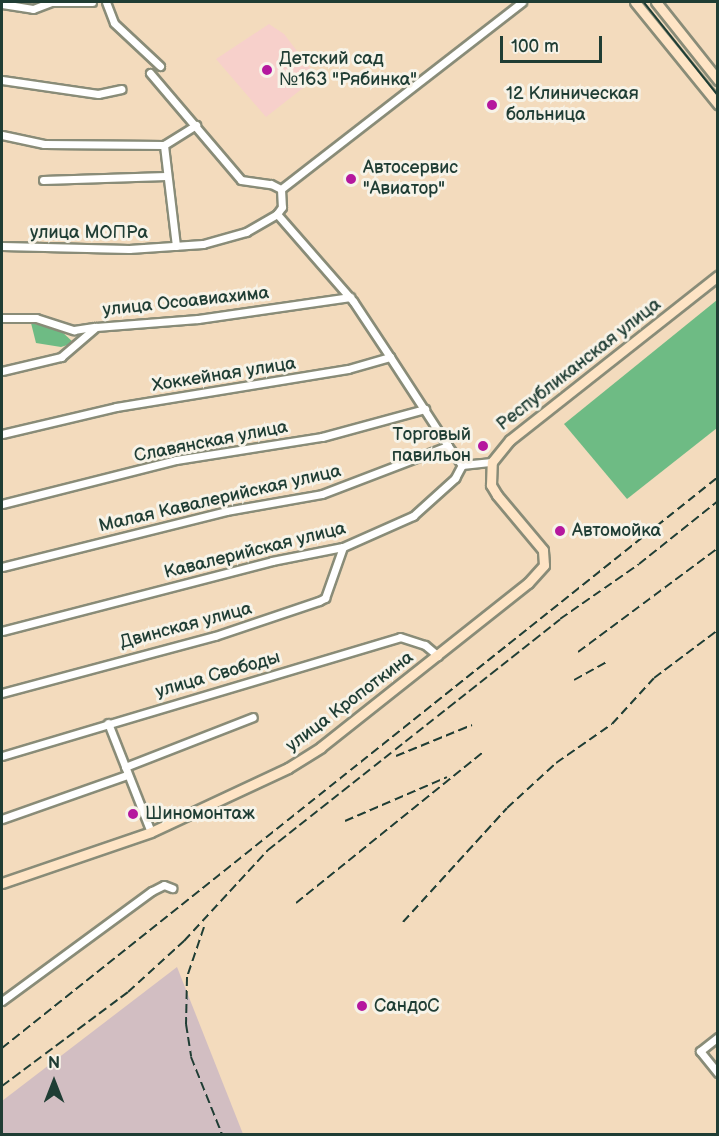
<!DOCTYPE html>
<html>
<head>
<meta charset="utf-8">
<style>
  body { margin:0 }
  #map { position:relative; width:719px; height:1136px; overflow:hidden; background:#f3dbbd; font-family:"Balsamiq Sans",sans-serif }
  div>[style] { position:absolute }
  .built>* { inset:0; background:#f7d0cb }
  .industrial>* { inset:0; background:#d2bec2 }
  .forest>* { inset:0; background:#6ebb84 }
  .roads { filter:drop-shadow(2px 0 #898c78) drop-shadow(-2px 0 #898c78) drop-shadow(0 2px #898c78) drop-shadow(0 -2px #898c78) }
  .minor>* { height:7px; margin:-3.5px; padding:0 3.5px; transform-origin:3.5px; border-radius:3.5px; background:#fff }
  .secondary>* { height:9px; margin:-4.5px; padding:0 4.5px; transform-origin:4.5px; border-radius:4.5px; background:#fee4c5 }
  .tram>* { height:1.5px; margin:-0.75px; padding:0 0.75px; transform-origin:0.75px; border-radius:0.75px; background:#1f3d34 }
  .rail>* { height:2px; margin-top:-1px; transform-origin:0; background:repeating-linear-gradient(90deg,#1f3d34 0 9px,transparent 0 13.5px) }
  .dots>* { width:16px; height:16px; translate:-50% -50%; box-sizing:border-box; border:3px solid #f7f3e8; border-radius:50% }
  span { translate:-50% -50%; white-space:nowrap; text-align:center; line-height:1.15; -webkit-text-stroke:6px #f7f3e8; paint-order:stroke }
  .poi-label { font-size:18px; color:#1f3d34 }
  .left { translate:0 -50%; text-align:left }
  .right { translate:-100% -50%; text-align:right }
  .street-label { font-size:18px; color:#1f3d34 }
  .frame { position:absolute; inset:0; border:3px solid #1f3d34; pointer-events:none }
  .north { position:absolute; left:24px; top:1052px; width:60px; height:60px; -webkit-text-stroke:4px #f7f3e8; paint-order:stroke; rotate:0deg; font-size:16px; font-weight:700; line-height:24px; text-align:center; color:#1f3d34 }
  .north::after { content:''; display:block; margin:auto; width:21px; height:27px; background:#1f3d34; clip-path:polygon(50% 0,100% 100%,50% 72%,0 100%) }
  .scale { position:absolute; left:500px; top:36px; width:102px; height:27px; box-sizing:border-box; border:3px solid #1f3d34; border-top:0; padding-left:8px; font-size:18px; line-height:21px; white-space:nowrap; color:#1f3d34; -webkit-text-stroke:4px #f7f3e8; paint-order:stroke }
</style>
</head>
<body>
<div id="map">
  <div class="built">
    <div style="clip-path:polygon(269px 24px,284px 34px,317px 77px,266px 117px,216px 59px)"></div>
  </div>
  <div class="industrial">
    <div style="clip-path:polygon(177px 967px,243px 1134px,2px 1134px,2px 1101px)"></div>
  </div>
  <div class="forest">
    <div style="clip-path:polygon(717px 300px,717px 428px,627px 499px,564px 424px)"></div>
    <div style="clip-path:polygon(31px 323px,60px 330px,74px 343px,61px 347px,36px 343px)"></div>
  </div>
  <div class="roads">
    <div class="minor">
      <div style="left:106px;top:2px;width:22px;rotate:69deg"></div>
      <div style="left:114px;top:23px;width:63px;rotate:43.1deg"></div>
      <div style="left:2px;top:4px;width:31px;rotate:9deg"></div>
      <div style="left:33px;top:9px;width:19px;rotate:-21deg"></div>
      <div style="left:51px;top:2px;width:41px"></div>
      <div style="left:150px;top:73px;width:140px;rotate:49.6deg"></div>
      <div style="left:241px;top:180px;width:30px;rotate:8deg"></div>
      <div style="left:271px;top:184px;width:11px;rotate:27deg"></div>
      <div style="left:281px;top:189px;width:18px;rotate:87deg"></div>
      <div style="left:282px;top:207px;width:9px;rotate:126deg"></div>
      <div style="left:277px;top:214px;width:116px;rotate:48.9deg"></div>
      <div style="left:353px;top:301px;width:67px;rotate:56.5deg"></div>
      <div style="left:2px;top:80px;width:97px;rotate:8.3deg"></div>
      <div style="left:98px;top:94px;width:24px;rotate:-12deg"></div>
      <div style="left:2px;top:135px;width:43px;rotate:12.1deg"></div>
      <div style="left:44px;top:144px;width:120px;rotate:0.5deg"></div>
      <div style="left:43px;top:180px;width:123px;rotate:-1.9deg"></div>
      <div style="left:281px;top:189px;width:305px;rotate:-37.8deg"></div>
      <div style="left:2px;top:246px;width:127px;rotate:1.4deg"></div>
      <div style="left:129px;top:249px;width:74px;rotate:-3.9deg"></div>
      <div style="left:203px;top:244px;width:45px;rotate:-15.6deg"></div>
      <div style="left:246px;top:232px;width:36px;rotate:-30deg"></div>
      <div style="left:176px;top:246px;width:102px;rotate:-96.8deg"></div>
      <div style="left:164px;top:145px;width:38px;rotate:-32deg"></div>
      <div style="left:2px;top:318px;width:34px"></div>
      <div style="left:36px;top:318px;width:40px;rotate:18deg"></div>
      <div style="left:74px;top:330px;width:20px;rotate:-9deg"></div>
      <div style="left:2px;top:371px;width:61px;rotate:-13.3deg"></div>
      <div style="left:61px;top:357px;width:46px;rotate:-40.6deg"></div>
      <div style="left:96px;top:327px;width:102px;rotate:-4.5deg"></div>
      <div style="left:198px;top:319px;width:154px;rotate:-8.2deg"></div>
      <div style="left:2px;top:434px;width:117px;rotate:-13.3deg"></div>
      <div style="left:116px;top:407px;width:235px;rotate:-9.3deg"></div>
      <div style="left:348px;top:369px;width:44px;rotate:-15.9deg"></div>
      <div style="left:390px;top:357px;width:106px;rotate:56.9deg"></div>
      <div style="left:2px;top:504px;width:179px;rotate:-14.2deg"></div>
      <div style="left:176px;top:460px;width:148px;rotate:-9deg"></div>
      <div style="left:322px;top:437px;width:107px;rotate:-15.2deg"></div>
      <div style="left:2px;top:567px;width:231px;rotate:-14deg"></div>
      <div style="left:226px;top:511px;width:97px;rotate:-10deg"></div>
      <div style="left:322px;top:494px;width:135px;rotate:-20.9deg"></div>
      <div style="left:448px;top:446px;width:24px;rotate:54deg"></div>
      <div style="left:2px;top:631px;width:279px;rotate:-14.5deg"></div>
      <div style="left:272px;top:561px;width:72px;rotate:-11.2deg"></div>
      <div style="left:343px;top:547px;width:77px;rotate:-23.9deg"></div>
      <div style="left:413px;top:516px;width:57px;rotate:-42.1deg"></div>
      <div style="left:455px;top:478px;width:15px;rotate:-62deg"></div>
      <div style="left:462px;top:465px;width:30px;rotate:-6deg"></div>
      <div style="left:2px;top:693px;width:220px;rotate:-15deg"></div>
      <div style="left:215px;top:636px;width:110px;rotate:-18.6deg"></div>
      <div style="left:319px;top:601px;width:7px;rotate:-27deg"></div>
      <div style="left:325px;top:598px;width:54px;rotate:-70.6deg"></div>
      <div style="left:108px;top:723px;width:117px;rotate:68.5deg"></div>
      <div style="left:2px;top:756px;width:415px;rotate:-16.6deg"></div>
      <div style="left:400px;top:637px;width:26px;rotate:18deg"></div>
      <div style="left:425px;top:645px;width:17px;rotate:40deg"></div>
      <div style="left:125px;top:767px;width:137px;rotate:-21.3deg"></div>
      <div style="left:2px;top:819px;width:133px;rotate:-19.4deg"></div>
      <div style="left:2px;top:1001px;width:186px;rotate:-36.3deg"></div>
      <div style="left:152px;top:891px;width:13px;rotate:-27deg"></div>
      <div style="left:164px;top:885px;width:9px;rotate:21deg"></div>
      <div style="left:718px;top:1037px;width:23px;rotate:142deg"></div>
      <div style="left:700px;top:1051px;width:28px;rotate:51deg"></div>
    </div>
    <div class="secondary">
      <div style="left:635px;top:2px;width:132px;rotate:50.9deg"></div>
      <div style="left:656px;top:2px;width:100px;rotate:51.5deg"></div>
      <div style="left:2px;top:883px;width:157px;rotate:-18.9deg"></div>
      <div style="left:151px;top:832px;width:151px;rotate:-25deg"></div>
      <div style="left:288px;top:768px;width:39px;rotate:-32deg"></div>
      <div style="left:321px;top:747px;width:264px;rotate:-38.4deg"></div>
      <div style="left:528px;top:583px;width:24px;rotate:-48deg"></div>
      <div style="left:544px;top:565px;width:15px;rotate:-94deg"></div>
      <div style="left:543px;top:550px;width:72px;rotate:-129.9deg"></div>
      <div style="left:497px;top:495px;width:12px;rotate:-121deg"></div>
      <div style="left:491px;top:485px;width:23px;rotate:-88deg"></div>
      <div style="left:492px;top:462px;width:28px;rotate:-51deg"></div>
      <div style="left:510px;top:440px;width:265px;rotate:-38.3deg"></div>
    </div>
  </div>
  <div class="tram">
    <div style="left:644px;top:2px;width:119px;rotate:51.5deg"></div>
  </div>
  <div class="rail">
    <div style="left:578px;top:652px;width:174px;rotate:-36.6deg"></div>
    <div style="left:574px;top:680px;width:37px;rotate:-29deg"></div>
    <div style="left:396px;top:756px;width:82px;rotate:-22.2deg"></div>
    <div style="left:345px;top:821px;width:111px;rotate:-23.3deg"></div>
    <div style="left:296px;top:903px;width:239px;rotate:-38.9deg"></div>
    <div style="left:403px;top:922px;width:154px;rotate:-47.6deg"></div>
    <div style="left:507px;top:808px;width:67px;rotate:-42.6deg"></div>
    <div style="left:556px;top:763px;width:68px;rotate:-34.9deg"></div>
    <div style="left:612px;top:724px;width:62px;rotate:-47.6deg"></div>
    <div style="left:654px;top:678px;width:80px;rotate:-36.9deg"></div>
    <div style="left:204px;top:927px;width:53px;rotate:108.8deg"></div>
    <div style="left:187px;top:977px;width:47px;rotate:91.2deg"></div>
    <div style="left:186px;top:1024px;width:33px;rotate:81deg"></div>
    <div style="left:191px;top:1057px;width:83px;rotate:68.1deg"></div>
    <div style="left:2px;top:1048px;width:916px;rotate:-38.57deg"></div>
    <div style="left:2px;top:1086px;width:157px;rotate:-36.7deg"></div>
    <div style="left:128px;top:992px;width:76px;rotate:-42.3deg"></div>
    <div style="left:184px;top:941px;width:124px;rotate:-47.3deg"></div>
    <div style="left:268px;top:850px;width:372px;rotate:-38.3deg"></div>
    <div style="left:560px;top:619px;width:96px;rotate:-34.8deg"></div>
    <div style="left:639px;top:564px;width:101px;rotate:-38.6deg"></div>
  </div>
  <div class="dots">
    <div style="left:267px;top:70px;background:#b5179e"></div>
    <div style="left:492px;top:105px;background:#b5179e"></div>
    <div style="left:351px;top:179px;background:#b5179e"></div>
    <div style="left:483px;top:446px;background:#b5179e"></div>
    <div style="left:560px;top:531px;background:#b5179e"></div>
    <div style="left:133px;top:814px;background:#b5179e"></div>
    <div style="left:362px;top:1006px;background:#b5179e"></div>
  </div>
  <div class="poi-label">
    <span class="left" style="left:279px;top:70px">Детский сад<br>№163 "Рябинка"</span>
    <span class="left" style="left:506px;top:105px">12 Клиническая<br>больница</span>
    <span class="left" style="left:363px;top:179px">Автосервис<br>"Авиатор"</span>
    <span class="right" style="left:471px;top:446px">Торговый<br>павильон</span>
    <span class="left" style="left:572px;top:531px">Автомойка</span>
    <span class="left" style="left:145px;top:814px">Шиномонтаж</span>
    <span class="left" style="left:374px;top:1006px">СандоС</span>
  </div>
  <div class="street-label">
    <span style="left:89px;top:233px">улица МОПРа</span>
    <span style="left:186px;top:302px;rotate:-6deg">улица Осоавиахима</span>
    <span style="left:579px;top:365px;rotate:-38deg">Республиканская улица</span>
    <span style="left:224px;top:375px;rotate:-9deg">Хоккейная улица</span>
    <span style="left:211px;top:442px;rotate:-11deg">Славянская улица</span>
    <span style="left:220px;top:499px;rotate:-13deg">Малая Кавалерийская улица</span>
    <span style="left:255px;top:551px;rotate:-14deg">Кавалерийская улица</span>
    <span style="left:186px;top:626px;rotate:-15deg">Двинская улица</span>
    <span style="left:218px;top:675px;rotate:-16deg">улица Свободы</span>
    <span style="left:350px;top:702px;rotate:-37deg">улица Кропоткина</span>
  </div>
  <div class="frame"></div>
  <div class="north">N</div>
  <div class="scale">100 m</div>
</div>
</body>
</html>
